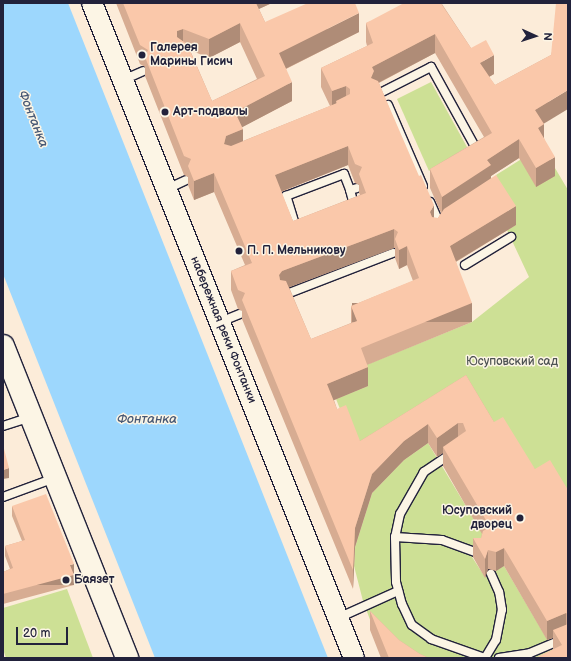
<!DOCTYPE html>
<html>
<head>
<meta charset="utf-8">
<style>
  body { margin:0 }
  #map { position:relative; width:571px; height:661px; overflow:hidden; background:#fcecd9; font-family:"Balsamiq Sans",sans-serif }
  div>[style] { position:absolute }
  .green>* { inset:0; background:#cde095 }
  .water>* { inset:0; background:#9dd7fd }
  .roads { filter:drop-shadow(1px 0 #22223b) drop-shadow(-1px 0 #22223b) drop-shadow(0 1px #22223b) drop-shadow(0 -1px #22223b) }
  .service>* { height:8px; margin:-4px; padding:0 4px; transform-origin:4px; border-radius:4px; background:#fcf5e5 }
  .tertiary>* { height:20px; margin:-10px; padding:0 10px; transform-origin:10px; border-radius:10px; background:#fcf5e5 }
  .secondary>* { height:22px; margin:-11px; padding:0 11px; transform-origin:11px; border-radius:11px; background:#fcf5e5 }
  .wall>* { inset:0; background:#d7ac92 }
  .shaded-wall>* { inset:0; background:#af8c77; transform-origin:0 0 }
  .building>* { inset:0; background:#fac8aa }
  .dots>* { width:11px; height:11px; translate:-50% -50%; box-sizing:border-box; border:2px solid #fcf5e5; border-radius:50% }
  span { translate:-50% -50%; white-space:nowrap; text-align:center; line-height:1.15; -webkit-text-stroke:3px #fcf5e5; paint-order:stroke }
  .poi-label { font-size:12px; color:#22223b; font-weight:700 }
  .left { translate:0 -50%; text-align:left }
  .right { translate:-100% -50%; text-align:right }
  .street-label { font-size:12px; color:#22223b }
  .park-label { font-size:12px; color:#4d5252 }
  .water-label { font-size:13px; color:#475875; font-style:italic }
  .frame { position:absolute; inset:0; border:4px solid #22223b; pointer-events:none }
  .north { position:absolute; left:515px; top:16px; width:40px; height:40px; -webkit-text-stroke:3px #fcf5e5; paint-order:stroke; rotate:93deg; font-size:11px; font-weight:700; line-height:16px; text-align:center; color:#22223b }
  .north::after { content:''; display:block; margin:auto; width:14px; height:18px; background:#22223b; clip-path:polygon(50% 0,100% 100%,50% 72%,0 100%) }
  .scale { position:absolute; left:16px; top:627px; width:52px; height:18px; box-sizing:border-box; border:2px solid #22223b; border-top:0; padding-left:5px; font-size:12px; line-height:14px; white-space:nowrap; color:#22223b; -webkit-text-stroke:3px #fcf5e5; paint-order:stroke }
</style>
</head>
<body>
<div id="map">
  <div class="green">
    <div style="clip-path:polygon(431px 82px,467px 147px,429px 171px,397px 99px)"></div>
    <div style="clip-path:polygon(542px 146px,568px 190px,568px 509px,535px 488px,466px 395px,356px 449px,336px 399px,368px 386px,361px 367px,472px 322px,529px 277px,507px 230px,516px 225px,496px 175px)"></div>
    <div style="clip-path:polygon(428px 443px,490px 546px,472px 557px,485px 577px,504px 566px,558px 658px,398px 658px,372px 625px,363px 601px,354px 566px,355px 547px,372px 493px,404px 460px)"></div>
    <div style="clip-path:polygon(67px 589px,93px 658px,6px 658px,3px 649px,3px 608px)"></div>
  </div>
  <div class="water">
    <div style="clip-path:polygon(3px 3px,68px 3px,328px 658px,155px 658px,3px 274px)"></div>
  </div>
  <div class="roads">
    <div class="service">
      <div style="left:123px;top:80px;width:22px;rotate:-24deg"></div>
      <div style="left:382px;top:92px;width:55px;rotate:-27deg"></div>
      <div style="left:431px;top:67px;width:97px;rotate:61.1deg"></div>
      <div style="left:388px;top:105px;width:88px;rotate:66.6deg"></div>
      <div style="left:167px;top:189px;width:21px;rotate:-25deg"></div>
      <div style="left:350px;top:190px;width:20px;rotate:75deg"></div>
      <div style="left:430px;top:202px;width:24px;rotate:66deg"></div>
      <div style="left:440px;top:224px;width:4px;rotate:-34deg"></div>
      <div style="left:297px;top:231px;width:37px;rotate:-107deg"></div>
      <div style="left:286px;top:196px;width:62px;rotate:-20.8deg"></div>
      <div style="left:344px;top:174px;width:17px;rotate:69deg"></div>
      <div style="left:350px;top:190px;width:7px;rotate:-16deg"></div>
      <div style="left:465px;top:265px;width:54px;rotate:-31.3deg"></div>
      <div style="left:284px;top:295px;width:117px;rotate:-21.1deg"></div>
      <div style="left:220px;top:322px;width:22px;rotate:-22deg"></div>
      <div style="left:3px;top:426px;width:28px;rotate:-18deg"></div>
      <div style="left:452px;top:453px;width:34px;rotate:146deg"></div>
      <div style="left:424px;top:472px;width:48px;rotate:119.7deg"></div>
      <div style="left:400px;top:514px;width:24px;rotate:102deg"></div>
      <div style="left:395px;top:537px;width:45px;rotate:88.7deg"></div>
      <div style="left:396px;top:582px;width:23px;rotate:75deg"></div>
      <div style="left:402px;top:604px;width:23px;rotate:65deg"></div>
      <div style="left:412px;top:625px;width:24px;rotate:36deg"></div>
      <div style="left:431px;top:639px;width:57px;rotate:19.4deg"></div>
      <div style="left:3px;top:497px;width:55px;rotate:-20.1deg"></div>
      <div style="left:395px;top:537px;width:47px;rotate:3.7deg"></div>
      <div style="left:442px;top:540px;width:38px;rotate:20deg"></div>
      <div style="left:338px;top:618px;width:66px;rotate:-24.2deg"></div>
      <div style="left:485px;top:658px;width:21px;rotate:-59deg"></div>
      <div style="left:496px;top:640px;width:31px;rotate:-79deg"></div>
      <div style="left:502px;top:610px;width:18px;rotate:-99deg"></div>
      <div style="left:499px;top:592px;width:20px;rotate:-114deg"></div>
      <div style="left:499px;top:658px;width:31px;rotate:-9deg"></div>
      <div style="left:530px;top:653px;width:41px;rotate:-22.8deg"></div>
    </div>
    <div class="tertiary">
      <div style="left:92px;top:3px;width:705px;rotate:68.2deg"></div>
    </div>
    <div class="secondary">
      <div style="left:3px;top:346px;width:336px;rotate:68.3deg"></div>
    </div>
  </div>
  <div class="wall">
    <div style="clip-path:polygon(evenodd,116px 3px,272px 3px,259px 9px,265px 22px,359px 32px,286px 69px,292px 101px,242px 127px,243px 141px,330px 106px,321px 87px,321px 68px,367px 46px,366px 42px,366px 23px,442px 4px,471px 48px,494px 74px,489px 77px,495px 85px,551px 55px,568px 3px,544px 123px,544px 138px,555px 176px,536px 187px,519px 158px,491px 176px,491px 178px,516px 225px,456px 262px,472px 322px,367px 365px,368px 386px,334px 400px,337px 409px,360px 441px,466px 375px,494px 422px,535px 469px,568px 490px,568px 658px,553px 649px,553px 638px,547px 640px,504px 566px,496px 571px,488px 569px,485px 578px,473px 557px,473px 538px,481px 538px,482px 534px,443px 466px,443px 453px,437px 457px,428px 443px,404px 460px,372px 493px,355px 547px,353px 589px,242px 319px,242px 311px,238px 309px,231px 290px,231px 271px,245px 265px,214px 192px,194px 200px,188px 185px,188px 177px,184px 175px,145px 76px,145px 67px,140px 64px,116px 3px,240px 42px,257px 79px,212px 101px,190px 50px,209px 58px,240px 42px,116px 3px,435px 53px,484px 137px,430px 169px,430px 188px,441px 213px,438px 218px,434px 218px,379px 83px,435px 53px,116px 3px,348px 165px,355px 183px,359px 185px,359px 193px,360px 195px,293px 221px,281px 192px,348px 165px,116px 3px,394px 248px,395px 248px,395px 258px,399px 269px,407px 265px,413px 281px,351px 306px,351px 323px,311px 339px,289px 287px,394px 248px)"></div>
    <div style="clip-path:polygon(12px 506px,74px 574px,73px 574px,74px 585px,3px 604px,3px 572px,10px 569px,5px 556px,5px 546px,22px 541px,12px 516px)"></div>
    <div style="clip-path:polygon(370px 611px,399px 640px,420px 654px,429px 658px,381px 658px,370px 630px)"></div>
  </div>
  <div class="shaded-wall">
    <div style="clip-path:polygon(252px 3px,272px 3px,252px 12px)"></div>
    <div style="clip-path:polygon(359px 13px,359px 32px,279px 72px,279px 53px)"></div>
    <div style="clip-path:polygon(240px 23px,240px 42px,209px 58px,209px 39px)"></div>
    <div style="clip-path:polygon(183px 29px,183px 48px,177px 50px,177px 31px)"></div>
    <div style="clip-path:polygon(435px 34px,435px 53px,374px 85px,371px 78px,372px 67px)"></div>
    <div style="clip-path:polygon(494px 55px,494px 74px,480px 82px,480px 63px)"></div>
    <div style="clip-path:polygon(292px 82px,292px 101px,235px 131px,235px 112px)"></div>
    <div style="clip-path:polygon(346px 86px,346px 105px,336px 101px,336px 108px,332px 110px,332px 91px)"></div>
    <div style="clip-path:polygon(568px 90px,568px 109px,535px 129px,535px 110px)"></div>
    <div style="clip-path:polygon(544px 124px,544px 143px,538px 128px)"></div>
    <div style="clip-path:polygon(243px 129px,243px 148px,226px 155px,224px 144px,226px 136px)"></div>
    <div style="clip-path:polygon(519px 139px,519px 158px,491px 176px,491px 184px,442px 216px,442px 197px,487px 160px)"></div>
    <div style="clip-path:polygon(348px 146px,348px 165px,275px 194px,275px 175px)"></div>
    <div style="clip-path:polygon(555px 157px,555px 176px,536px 187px,536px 168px)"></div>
    <div style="clip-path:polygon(214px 173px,214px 192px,194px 200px,194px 181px)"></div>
    <div style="clip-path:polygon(434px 205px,434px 224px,430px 212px)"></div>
    <div style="clip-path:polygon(516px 206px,516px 225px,450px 265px,450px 246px)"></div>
    <div style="clip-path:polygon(394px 229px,394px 248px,282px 290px,279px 275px,282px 271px)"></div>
    <div style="clip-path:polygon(407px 246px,407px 265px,399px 269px,399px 250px)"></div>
    <div style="left:472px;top:303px;width:19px;height:120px;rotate:90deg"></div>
    <div style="clip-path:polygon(368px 367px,368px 386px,327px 403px,327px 384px)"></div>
    <div style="clip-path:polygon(458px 423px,458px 442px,443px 447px,443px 453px,437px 457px,437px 438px)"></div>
    <div style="clip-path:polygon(428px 424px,428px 443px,404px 460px,372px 493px,355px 547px,353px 589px,353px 570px,355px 528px,372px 474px,404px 441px)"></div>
    <div style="clip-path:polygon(9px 468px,9px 478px,3px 479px,3px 470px)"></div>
    <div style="clip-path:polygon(504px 548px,504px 566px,496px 571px,496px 552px)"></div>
    <div style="clip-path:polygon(488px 550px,488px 569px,485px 578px,485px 559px)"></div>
    <div style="clip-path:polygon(74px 564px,74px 574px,70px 575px,70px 565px)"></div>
    <div style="left:74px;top:575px;width:10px;height:73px;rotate:90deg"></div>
    <div style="clip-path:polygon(566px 613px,566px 632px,553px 630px,553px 638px,547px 640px,547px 621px)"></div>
  </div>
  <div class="building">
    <div style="clip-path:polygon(evenodd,123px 3px,256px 3px,265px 22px,308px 3px,355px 3px,359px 13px,279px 53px,292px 82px,235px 112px,243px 129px,226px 136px,224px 144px,231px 146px,337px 103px,336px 101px,350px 94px,350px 89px,346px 86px,332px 91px,321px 68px,373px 43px,366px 23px,404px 3px,441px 3px,442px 5px,471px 48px,486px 40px,494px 55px,480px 63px,495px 85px,551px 55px,556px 3px,568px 3px,568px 90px,535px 110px,544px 124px,538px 128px,555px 157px,536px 168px,519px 139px,487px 160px,491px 165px,442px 197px,430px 169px,492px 133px,435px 34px,372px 67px,374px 71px,371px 78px,378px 81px,419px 176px,421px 175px,434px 205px,430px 212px,432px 217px,438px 218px,444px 209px,496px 175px,516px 206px,450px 246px,472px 303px,361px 348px,368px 367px,327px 384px,337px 409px,346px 405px,360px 441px,466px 375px,494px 422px,503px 417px,535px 469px,550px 460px,568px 490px,568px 614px,566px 613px,547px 621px,504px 548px,496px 552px,488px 550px,485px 559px,473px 538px,481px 538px,483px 531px,490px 527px,443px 447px,466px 431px,463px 423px,458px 423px,437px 438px,428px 424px,404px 441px,372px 474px,355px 528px,353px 570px,242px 300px,245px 293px,238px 290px,231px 271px,252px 263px,214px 173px,194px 181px,188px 166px,191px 159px,184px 156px,145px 57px,148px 50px,140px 45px,123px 3px,240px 23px,265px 76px,212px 101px,187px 44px,177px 37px,177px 31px,183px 29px,209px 39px,240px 23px,123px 3px,348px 146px,355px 164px,362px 167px,359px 174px,366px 193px,293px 221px,275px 175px,348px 146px,123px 3px,394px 229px,398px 232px,395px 239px,399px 250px,407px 246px,419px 278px,351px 306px,357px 321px,311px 339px,286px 281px,280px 280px,279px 275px,282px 271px,394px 229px)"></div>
    <div style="clip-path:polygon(3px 445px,9px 468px,3px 470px)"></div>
    <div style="clip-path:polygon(46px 494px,74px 564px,70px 565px,74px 575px,3px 594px,3px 572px,13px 568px,5px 546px,25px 540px,12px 506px)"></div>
    <div style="clip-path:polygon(370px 611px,399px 640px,420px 654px,429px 658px,389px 658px)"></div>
    <div style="clip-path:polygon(568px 624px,568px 658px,535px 658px,562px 645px,553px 630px)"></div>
  </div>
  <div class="dots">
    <div style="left:142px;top:55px;background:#22223b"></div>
    <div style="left:165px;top:112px;background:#22223b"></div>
    <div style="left:239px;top:251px;background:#22223b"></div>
    <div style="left:520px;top:518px;background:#22223b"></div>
    <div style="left:66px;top:580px;background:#22223b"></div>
  </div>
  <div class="poi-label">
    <span class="left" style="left:150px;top:55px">Галерея<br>Марины Гисич</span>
    <span class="left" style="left:173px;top:112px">Арт-подвалы</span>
    <span class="left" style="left:247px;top:251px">П. П. Мельникову</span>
    <span class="right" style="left:512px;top:518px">Юсуповский<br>дворец</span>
    <span class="left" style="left:74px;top:580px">Баязет</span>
  </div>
  <div class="street-label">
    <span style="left:223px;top:330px;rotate:68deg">набережная реки Фонтанки</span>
  </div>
  <div class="park-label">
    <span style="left:512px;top:362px">Юсуповский сад</span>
  </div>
  <div class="water-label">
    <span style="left:33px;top:119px;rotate:68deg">Фонтанка</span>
    <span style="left:147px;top:419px">Фонтанка</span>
  </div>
  <div class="frame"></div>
  <div class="north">N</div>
  <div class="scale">20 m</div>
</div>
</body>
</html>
